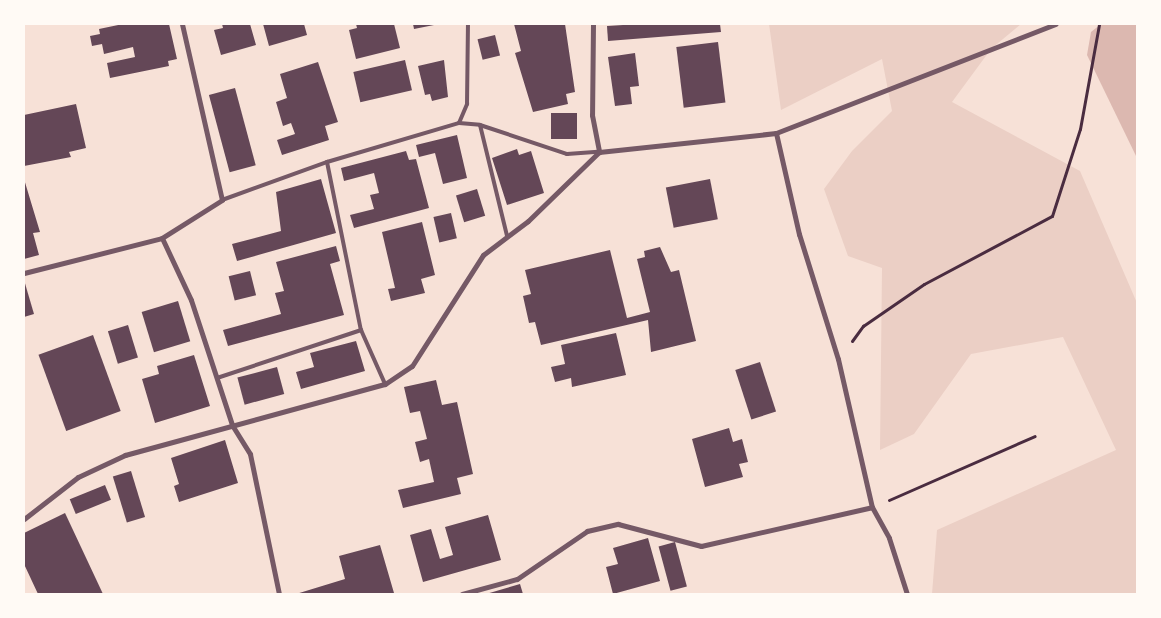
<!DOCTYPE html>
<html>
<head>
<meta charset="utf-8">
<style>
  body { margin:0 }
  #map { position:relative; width:1161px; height:618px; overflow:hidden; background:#f7e1d7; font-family:"Asap Condensed",sans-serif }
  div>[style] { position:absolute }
  .green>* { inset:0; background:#ebcfc5 }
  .water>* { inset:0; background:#dcb8b0 }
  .building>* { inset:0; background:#644757; transform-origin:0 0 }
  .path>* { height:3px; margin:-1.5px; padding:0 1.5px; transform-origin:1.5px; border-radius:1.5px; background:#4a2c40 }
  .service>* { height:4px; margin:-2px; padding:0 2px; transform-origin:2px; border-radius:2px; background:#755966 }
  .minor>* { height:5px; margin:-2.5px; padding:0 2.5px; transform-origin:2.5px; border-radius:2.5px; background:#755966 }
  span { translate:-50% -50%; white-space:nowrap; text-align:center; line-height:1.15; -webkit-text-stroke:4.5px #fffaf5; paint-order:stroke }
  .frame { position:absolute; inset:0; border:25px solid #fffaf5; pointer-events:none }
</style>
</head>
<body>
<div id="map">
  <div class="green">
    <div style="clip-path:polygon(769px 24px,1021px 24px,991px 49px,952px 102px,1080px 171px,1137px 303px,1137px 594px,932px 594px,937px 530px,1116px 450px,1063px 337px,971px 354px,914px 434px,880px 450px,882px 268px,848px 256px,824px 189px,852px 151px,892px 111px,882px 59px,781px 110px)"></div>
  </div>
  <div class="water">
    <div style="clip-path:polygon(1101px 24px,1137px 24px,1137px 158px,1087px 55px,1091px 32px)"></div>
  </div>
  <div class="building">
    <div style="clip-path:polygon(123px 24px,169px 24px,177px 59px,168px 61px,169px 66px,110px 78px,107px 63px,135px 57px,133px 47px,104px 54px,102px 44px,92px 46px,90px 36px,100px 34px,99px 29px)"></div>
    <div style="clip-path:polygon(222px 24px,250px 24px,256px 45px,221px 55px,214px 30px,223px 28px)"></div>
    <div style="clip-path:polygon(263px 24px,304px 24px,307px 35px,269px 46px)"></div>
    <div style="clip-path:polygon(356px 24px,394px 24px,400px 48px,356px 59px,349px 30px,357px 28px)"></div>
    <div style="clip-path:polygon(413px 24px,434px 24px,434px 25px,414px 29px)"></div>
    <div style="clip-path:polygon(514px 24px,565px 24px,575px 92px,566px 94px,568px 104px,533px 112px,515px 53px,521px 51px)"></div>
    <div style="clip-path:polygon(639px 24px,720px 24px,721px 32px,608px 41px,607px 26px)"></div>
    <div style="left:495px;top:35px;width:21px;height:18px;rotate:76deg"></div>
    <div style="left:718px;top:42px;width:61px;height:42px;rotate:83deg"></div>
    <div style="clip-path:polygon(635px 53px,639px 86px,630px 87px,632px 104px,615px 106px,608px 57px)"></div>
    <div style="left:405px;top:60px;width:31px;height:53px;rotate:77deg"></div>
    <div style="clip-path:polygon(444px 60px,448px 97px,432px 101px,430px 94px,425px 95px,418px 66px)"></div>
    <div style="clip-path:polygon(318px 62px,338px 122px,325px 126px,329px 140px,282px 155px,277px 140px,295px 134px,291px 123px,283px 126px,276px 102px,287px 98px,280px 74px)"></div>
    <div style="left:235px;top:88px;width:80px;height:27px;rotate:75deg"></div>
    <div style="clip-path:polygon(76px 104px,86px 148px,69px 152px,71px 157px,24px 166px,24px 115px)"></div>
    <div style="left:551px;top:113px;width:26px;height:26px"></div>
    <div style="clip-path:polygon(457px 135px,467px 178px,443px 184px,435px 153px,419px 157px,416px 145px)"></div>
    <div style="clip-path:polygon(517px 149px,519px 155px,531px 151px,544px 193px,507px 205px,492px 158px)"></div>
    <div style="clip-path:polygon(406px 151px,409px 160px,416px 159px,429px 208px,354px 228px,350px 215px,374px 209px,370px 195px,379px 193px,374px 173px,344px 181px,341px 168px)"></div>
    <div style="clip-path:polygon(24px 179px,40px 232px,33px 233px,39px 255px,24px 259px)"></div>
    <div style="clip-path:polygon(321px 179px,336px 233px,237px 261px,232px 244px,281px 231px,276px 192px)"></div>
    <div style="left:710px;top:179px;width:41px;height:45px;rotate:79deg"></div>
    <div style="left:477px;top:189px;width:28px;height:22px;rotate:73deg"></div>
    <div style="left:451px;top:213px;width:26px;height:18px;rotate:77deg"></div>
    <div style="clip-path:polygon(422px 222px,435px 275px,421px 279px,425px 293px,391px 301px,388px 289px,395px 288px,382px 232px)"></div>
    <div style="clip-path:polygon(336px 246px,340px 261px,330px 264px,344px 315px,228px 346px,223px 330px,281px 314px,275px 293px,284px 291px,276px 262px)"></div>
    <div style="clip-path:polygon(660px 247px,671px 272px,679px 270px,696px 341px,651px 352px,648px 320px,541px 345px,535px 322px,529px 323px,523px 296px,531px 294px,525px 270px,610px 250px,627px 318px,650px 312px,637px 259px,645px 257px,644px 251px)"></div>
    <div style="left:250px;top:271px;width:25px;height:22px;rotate:76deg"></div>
    <div style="clip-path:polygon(24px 280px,34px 314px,24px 317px)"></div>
    <div style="left:178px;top:301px;width:42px;height:38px;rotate:73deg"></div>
    <div style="left:128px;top:325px;width:34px;height:21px;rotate:73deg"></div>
    <div style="clip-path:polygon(616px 333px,626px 375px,572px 387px,571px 378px,555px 382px,551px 367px,565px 364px,561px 345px)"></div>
    <div style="left:93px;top:335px;width:81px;height:58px;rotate:70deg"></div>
    <div style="clip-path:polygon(356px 341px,365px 371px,301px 389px,296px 372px,314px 367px,310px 353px)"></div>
    <div style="clip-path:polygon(194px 355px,210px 406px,155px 423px,142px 379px,159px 374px,157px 366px)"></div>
    <div style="left:760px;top:362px;width:52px;height:26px;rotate:72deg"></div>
    <div style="left:277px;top:367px;width:28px;height:41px;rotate:75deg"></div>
    <div style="clip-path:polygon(436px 380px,442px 405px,457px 402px,473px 474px,457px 478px,461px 494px,403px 508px,398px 490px,434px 482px,429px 459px,420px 462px,415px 442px,427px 439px,420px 411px,410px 413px,404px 387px)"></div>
    <div style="clip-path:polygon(729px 428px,733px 442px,742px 439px,748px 462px,739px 464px,743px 477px,705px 487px,692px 439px)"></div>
    <div style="clip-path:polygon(225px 440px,238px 483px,179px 502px,174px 486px,179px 484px,171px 458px)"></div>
    <div style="left:131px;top:471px;width:48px;height:19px;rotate:73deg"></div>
    <div style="left:105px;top:485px;width:16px;height:38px;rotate:68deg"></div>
    <div style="clip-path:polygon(65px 513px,103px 594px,38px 594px,24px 564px,24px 533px)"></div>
    <div style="clip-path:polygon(488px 515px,501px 560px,423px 582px,410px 535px,431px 529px,440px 559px,453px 555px,445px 527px)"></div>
    <div style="clip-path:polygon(648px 538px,660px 581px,613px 594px,606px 567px,618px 564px,613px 548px)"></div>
    <div style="left:675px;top:542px;width:46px;height:17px;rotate:75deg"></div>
    <div style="clip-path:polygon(380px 545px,394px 593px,296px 594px,345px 579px,339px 556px)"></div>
    <div style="clip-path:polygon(520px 584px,523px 594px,486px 594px)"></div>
  </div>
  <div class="path">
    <div style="left:852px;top:341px;width:19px;rotate:-54deg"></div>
    <div style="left:863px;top:326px;width:74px;rotate:-34.5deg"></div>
    <div style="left:924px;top:284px;width:145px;rotate:-28deg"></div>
    <div style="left:1052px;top:216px;width:91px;rotate:-72.2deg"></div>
    <div style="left:1080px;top:129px;width:107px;rotate:-79.7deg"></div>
    <div style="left:889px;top:500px;width:159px;rotate:-23.7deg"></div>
  </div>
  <div class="service">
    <div style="left:459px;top:123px;width:21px;rotate:-67deg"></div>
    <div style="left:467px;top:104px;width:80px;rotate:-89.3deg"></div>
    <div style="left:480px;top:125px;width:114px;rotate:76.3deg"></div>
    <div style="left:327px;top:162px;width:171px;rotate:78.6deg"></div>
    <div style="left:361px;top:330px;width:59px;rotate:66deg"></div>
    <div style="left:222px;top:200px;width:112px;rotate:-19.9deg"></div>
    <div style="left:327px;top:162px;width:138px;rotate:-16.5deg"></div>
    <div style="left:459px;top:123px;width:21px;rotate:5deg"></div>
    <div style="left:480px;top:125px;width:92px;rotate:18.4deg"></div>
    <div style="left:567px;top:154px;width:31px;rotate:-4deg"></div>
    <div style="left:217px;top:378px;width:152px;rotate:-18.4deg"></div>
  </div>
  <div class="minor">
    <div style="left:182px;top:24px;width:180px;rotate:77.2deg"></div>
    <div style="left:222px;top:200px;width:71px;rotate:147.7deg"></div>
    <div style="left:162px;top:238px;width:68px;rotate:64.9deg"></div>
    <div style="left:191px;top:300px;width:132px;rotate:71.8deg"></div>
    <div style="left:232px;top:425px;width:34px;rotate:58deg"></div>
    <div style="left:250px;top:454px;width:143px;rotate:78.3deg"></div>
    <div style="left:593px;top:24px;width:91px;rotate:90.6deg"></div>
    <div style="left:592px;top:115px;width:38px;rotate:79deg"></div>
    <div style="left:776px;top:133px;width:104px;rotate:77.2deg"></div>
    <div style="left:799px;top:234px;width:131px;rotate:72.7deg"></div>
    <div style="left:838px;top:359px;width:152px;rotate:77.1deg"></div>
    <div style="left:872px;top:507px;width:35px;rotate:61deg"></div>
    <div style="left:889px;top:538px;width:59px;rotate:72.2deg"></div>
    <div style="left:24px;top:273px;width:142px;rotate:-14.2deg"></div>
    <div style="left:24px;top:519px;width:68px;rotate:-37.9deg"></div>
    <div style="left:78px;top:477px;width:52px;rotate:-25.1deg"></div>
    <div style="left:125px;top:455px;width:270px;rotate:-15.3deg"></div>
    <div style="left:385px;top:384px;width:32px;rotate:-34deg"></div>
    <div style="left:412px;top:366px;width:132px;rotate:-57.4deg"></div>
    <div style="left:483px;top:255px;width:56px;rotate:-37.1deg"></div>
    <div style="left:528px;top:221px;width:99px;rotate:-44.2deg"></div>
    <div style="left:599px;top:152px;width:178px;rotate:-6.1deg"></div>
    <div style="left:776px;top:133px;width:300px;rotate:-21.3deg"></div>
    <div style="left:462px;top:594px;width:57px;rotate:-15.3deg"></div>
    <div style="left:517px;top:579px;width:85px;rotate:-34.4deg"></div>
    <div style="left:587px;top:531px;width:32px;rotate:-13deg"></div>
    <div style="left:618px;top:524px;width:86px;rotate:14.8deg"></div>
    <div style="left:701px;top:546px;width:175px;rotate:-12.8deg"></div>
  </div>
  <div class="frame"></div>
</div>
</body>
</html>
